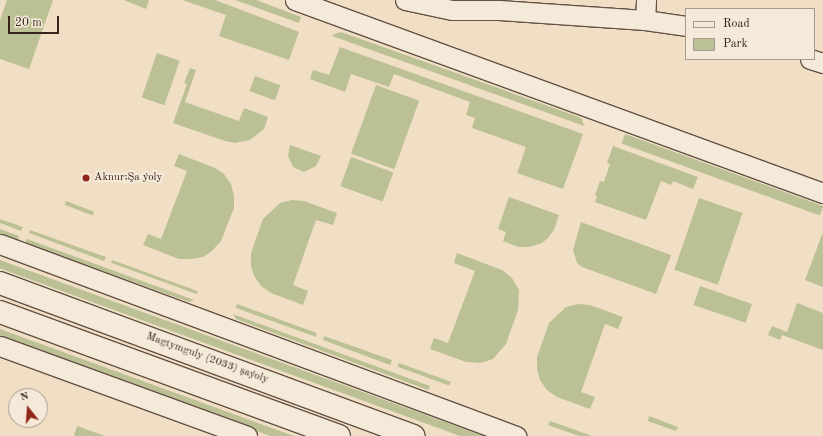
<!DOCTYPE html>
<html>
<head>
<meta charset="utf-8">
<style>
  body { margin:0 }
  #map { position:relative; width:823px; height:436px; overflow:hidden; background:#f0dec5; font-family:"Old Standard TT",serif }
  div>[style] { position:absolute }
  .green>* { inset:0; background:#bbc194; transform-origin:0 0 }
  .roads { filter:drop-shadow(1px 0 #645246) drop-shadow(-1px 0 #645246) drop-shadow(0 1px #645246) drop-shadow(0 -1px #645246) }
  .minor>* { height:19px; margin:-9.5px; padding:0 9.5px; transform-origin:9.5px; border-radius:9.5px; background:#f5ead9 }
  .secondary>* { height:22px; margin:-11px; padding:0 11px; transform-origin:11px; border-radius:11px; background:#f5ead9 }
  .dots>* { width:11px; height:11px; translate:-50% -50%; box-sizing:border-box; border:2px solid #f5ead9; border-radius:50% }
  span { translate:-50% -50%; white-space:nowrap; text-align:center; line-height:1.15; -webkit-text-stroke:4px #f5ead9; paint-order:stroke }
  .poi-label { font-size:11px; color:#35231c }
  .left { translate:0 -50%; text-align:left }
  .street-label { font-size:11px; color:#35231c }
  .legend { position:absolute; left:685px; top:8px; width:130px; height:52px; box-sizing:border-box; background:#f5ead9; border:1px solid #a89a8d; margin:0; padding:5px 7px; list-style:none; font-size:12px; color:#35231c }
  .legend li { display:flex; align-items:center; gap:8px; height:20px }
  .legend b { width:20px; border:1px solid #a89a8d }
  .north { position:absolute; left:8px; top:388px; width:40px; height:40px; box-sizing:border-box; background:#f5ead9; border:1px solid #a89a8d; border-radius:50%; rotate:343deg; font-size:11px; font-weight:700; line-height:16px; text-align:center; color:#35231c }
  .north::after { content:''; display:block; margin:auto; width:14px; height:18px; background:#8f2418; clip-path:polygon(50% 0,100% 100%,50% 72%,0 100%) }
  .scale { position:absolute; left:8px; top:16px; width:51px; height:18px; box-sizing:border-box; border:2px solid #35231c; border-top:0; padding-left:5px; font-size:12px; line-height:14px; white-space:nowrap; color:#35231c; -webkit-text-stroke:3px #f5ead9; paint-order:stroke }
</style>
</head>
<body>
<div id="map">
  <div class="green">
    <div style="clip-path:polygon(7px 0,53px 0,29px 69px,0 59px,0 20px)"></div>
    <div style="clip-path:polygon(124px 0,149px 0,146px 9px)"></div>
    <div style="clip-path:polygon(182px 0,215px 0,299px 32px,289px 60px,219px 36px,226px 15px)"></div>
    <div style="clip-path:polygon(235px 0,256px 0,301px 17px,299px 23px)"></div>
    <div style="clip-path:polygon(341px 32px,579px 117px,582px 119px,584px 126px,332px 36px,334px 34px)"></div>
    <div style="clip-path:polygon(340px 47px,583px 134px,563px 189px,517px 173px,526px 147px,472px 128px,475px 118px,466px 115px,470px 102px,394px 74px,389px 87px,351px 74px,345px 92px,310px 79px,313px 70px,329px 75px)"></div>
    <div style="left:157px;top:53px;width:24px;height:47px;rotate:19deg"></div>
    <div style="clip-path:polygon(190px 68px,196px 70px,185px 102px,239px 121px,244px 108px,268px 117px,264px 129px,250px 140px,235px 143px,225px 141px,173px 123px,187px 84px,184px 83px)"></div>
    <div style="left:255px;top:76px;width:27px;height:16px;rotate:20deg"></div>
    <div style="left:376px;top:85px;width:46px;height:73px;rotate:20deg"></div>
    <div style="left:625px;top:134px;width:211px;height:10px;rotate:20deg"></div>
    <div style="clip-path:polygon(290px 145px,321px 156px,316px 166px,304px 172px,293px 167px,288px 156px)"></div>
    <div style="clip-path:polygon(613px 146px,698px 177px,693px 189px,673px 181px,671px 185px,661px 181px,646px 220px,595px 202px,597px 196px,595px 195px,600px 181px,604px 182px,610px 164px,607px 163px)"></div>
    <div style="clip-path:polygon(179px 154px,215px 168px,224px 174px,231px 184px,234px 196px,234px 208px,221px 241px,212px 251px,203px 257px,191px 259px,179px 259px,143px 245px,148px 234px,161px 239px,187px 171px,174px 166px)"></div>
    <div style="left:351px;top:157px;width:45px;height:31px;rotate:20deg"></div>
    <div style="clip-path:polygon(509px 197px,559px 215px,554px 230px,548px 238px,542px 243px,529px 247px,518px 247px,503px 241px,506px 232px,498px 229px)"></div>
    <div style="left:699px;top:198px;width:46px;height:76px;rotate:19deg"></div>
    <div style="clip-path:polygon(292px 200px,304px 201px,337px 213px,333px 225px,316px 220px,293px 285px,308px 291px,303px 305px,271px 293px,261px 286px,254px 276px,251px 266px,251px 253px,263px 219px,280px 203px)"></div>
    <div style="left:66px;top:201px;width:30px;height:4px;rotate:21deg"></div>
    <div style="clip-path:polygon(0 219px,23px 227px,21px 231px,0 223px)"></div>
    <div style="clip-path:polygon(581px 222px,671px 255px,656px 294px,582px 267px,577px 263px,573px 250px)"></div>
    <div style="clip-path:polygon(0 229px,19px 236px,18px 240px,0 234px)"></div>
    <div style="clip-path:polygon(30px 230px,106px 257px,104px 261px,29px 233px)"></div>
    <div style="clip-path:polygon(823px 232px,823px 287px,805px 280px)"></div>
    <div style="clip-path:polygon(27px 239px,194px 300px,189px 302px,25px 243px)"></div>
    <div style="clip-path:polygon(457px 253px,502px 270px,512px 278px,519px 290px,518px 310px,506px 344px,493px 359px,480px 363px,466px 362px,430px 349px,434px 338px,448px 343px,475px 271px,454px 263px)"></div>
    <div style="left:0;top:260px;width:515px;height:8px;rotate:20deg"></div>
    <div style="left:112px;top:260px;width:91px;height:3px;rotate:20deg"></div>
    <div style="left:700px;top:286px;width:55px;height:20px;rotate:19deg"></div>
    <div style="clip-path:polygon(797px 303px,823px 313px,823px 350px,782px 335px,780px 340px,768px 335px,772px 326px,787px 332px)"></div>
    <div style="left:237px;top:304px;width:85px;height:4px;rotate:20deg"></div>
    <div style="clip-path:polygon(578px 304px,590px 305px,623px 317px,618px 329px,605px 324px,581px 392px,595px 397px,590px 409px,557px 397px,547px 390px,540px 380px,537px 369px,537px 357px,549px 323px,566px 307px)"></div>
    <div style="clip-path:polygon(233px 314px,430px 386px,428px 390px,236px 319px)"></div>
    <div style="left:0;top:329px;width:313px;height:8px;rotate:20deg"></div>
    <div style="clip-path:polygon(324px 336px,392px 360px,390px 365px,323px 340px)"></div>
    <div style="left:399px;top:363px;width:55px;height:4px;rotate:20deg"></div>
    <div style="clip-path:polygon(649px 416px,678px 427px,676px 431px,648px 421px)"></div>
    <div style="clip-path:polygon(550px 421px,592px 436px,579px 436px,548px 425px)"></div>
    <div style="clip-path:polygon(77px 426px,105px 436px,74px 436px)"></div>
  </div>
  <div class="roads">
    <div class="minor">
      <div style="left:295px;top:0;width:562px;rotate:20.08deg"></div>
      <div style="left:405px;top:0;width:48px;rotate:12deg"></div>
      <div style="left:452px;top:10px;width:47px"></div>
      <div style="left:499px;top:10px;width:146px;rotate:3.9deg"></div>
      <div style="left:645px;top:20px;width:41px;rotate:8.3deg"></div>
      <div style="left:645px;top:20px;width:20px;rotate:-87deg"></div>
      <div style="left:810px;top:59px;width:14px;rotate:17deg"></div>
      <div style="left:0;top:244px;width:551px;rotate:20.41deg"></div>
      <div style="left:0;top:346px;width:263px;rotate:20deg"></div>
    </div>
    <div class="secondary">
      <div style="left:0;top:283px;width:441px;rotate:20.3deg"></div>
      <div style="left:0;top:312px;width:361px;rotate:20.1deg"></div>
    </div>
  </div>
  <div class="dots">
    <div style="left:86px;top:178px;background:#8f2418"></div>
  </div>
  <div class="poi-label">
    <span class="left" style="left:94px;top:178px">Aknur;Şa ýoly</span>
  </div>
  <div class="street-label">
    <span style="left:207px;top:359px;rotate:20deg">Magtymguly (2033) şaýoly</span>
  </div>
  <ul class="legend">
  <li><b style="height:5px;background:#f5ead9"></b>Road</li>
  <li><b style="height:11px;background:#bbc194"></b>Park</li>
  </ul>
  <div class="north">N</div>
  <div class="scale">20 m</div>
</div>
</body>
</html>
